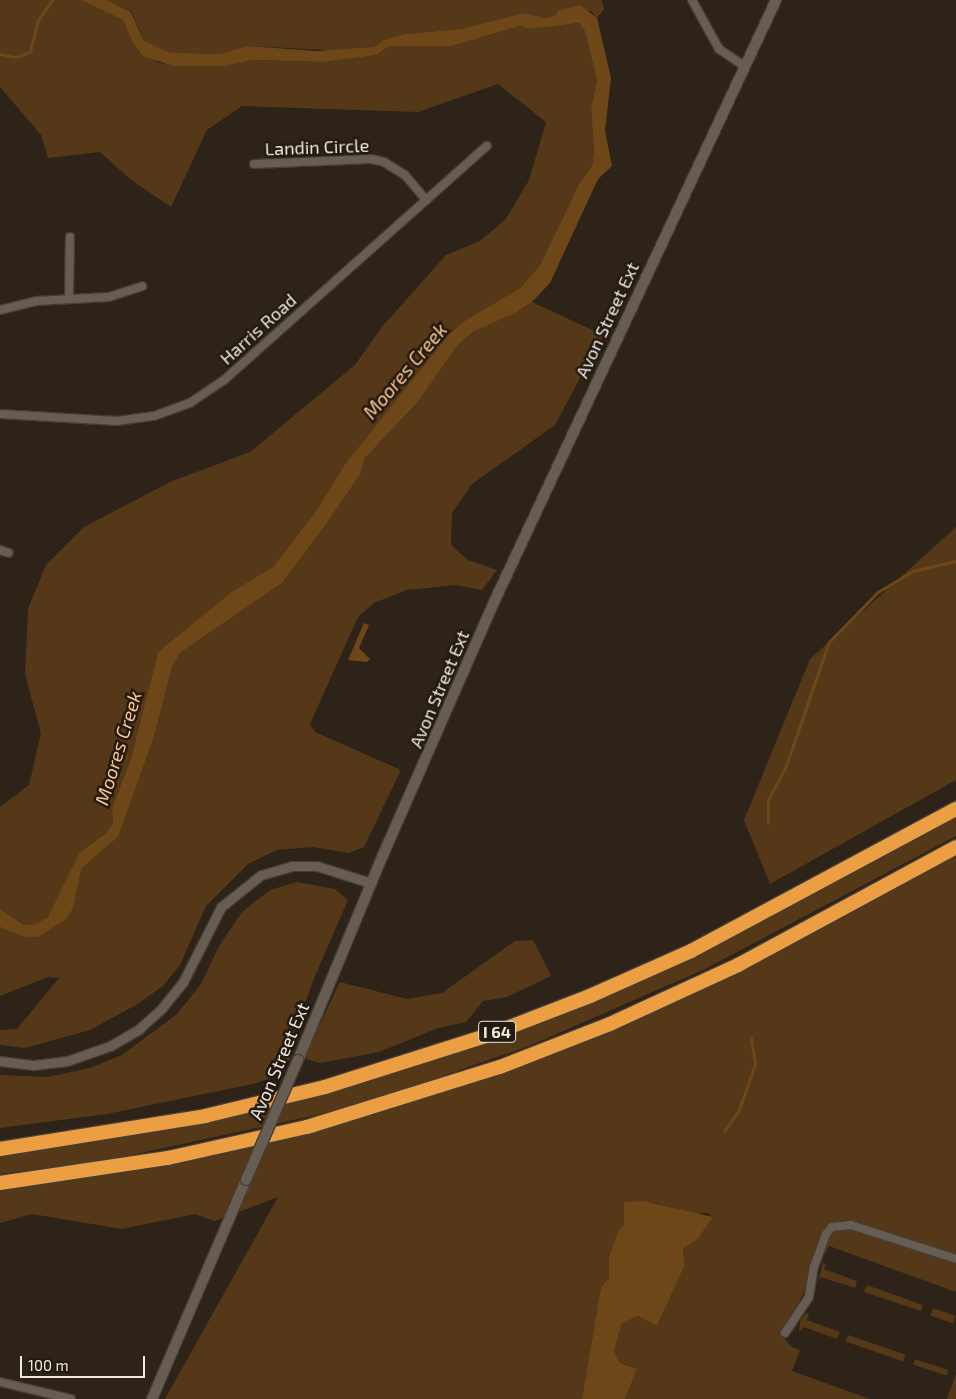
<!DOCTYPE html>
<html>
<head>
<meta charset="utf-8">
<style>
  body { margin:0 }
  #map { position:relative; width:956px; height:1399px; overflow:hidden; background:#2d2319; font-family:"Exo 2",sans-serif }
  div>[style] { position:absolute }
  .green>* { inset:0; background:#543818; transform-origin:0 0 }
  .water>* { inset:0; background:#6e4719 }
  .stream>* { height:2.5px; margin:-1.25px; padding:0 1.25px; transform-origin:1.25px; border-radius:1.25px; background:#6e4719 }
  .roads { filter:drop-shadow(1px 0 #453d36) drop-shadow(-1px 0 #453d36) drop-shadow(0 1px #453d36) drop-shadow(0 -1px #453d36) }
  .minor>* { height:8px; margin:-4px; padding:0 4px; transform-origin:4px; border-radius:4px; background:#685d52 }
  .tertiary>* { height:9px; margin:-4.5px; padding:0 4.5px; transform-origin:4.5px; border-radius:4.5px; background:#685d52 }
  .secondary>* { height:10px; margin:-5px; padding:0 5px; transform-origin:5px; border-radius:5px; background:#685d52 }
  .motorway>* { height:14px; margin:-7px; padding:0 7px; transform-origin:7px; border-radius:7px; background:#ec9f42 }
  .bridges { filter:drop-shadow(1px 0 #453d36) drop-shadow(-1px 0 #453d36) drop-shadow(0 1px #453d36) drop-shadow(0 -1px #453d36) }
  .secondary-bridge>* { height:10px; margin:-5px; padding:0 5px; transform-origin:5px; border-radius:5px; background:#685d52 }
  span { translate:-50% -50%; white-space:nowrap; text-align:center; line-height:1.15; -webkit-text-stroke:5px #231a10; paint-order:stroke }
  .shield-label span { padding:1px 4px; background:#231a10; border:1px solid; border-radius:4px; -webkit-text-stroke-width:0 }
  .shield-label { font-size:16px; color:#f0e9e3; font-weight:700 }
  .street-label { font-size:18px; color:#f0e9e3 }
  .water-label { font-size:19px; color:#fac793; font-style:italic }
  .scale { position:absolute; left:20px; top:1356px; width:125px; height:22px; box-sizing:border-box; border:2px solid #f0e9e3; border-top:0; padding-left:6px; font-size:15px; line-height:18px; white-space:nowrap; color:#f0e9e3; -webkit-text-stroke:4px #231a10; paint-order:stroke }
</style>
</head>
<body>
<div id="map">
  <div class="green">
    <div style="clip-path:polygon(0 0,81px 0,123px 20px,132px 41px,157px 62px,173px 66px,252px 60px,324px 62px,377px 55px,389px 46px,452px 46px,520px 26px,531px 29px,579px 23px,585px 31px,597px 81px,591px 108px,594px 151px,592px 166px,579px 184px,540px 265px,520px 288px,466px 320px,449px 334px,345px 464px,314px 514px,273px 567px,232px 593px,158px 652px,131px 758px,112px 808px,113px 823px,106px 833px,80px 852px,55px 907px,48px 917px,33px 925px,24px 925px,0 909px,0 807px,29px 785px,41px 733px,25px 675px,28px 609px,46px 565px,84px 527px,170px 482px,250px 452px,355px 365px,381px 328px,446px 255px,480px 241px,506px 219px,529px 180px,546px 122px,498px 84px,418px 112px,242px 106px,207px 130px,171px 207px,130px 179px,100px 152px,48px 158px,41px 135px,0 87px)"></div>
    <div style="clip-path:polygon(107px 0,602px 0,604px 9px,597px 18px,591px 11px,545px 18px,524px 13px,461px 29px,404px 34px,383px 40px,374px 47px,346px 51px,247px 46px,219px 54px,186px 53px,169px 52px,143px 40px,132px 12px)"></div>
    <div style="clip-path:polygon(532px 302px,603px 335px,555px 425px,472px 484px,452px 513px,451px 545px,468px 560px,497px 570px,482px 590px,456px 585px,407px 590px,374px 603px,358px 617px,310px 724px,315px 732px,401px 770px,364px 847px,349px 853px,313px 847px,277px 850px,248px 864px,206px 906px,180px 965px,163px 986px,136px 1005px,90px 1030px,25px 1048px,0 1045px,0 1030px,17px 1029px,59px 978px,48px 977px,0 996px,0 927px,38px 937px,81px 869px,118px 837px,154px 737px,172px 667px,180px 653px,282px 583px,322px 530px,359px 474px,365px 458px,417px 403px,458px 345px,474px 331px,514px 314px)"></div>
    <div style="clip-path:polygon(956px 527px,956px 780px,770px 884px,744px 820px,810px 659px)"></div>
    <div style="clip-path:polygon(956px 813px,956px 836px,703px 970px,529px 1046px,396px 1092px,321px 1114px,108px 1160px,0 1174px,0 1151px,147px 1131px,545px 1017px)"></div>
    <div style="clip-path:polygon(956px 847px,956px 1292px,829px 1246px,781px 1335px,792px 1347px,800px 1350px,792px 1371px,870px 1399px,625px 1399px,637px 1369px,620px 1363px,614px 1351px,622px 1323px,638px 1316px,657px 1326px,685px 1265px,683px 1249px,697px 1240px,713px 1217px,707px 1213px,694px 1214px,656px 1203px,624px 1202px,624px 1224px,618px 1231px,609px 1257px,609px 1278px,601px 1287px,582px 1399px,165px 1399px,278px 1197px,215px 1221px,195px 1214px,122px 1229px,32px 1214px,0 1223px,0 1183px,307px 1127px,610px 1024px)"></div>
    <div style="clip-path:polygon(297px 882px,335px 889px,348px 900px,315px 976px,294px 1033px,290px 1059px,275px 1076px,257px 1083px,107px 1114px,0 1128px,0 1075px,48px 1077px,90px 1068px,122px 1055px,177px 1014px,201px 984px,219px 946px,242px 912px,270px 890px)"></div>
    <div style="clip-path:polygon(533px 940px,551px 976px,507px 997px,483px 1001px,466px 1022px,438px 1028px,379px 1052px,320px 1063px,304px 1058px,340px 982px,407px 999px,442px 993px,515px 941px)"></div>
    <div style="clip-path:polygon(823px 1263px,826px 1264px,824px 1269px,857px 1281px,855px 1288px,821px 1277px,818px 1282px)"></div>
    <div style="clip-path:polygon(867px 1285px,923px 1305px,921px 1311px,864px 1292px)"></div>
    <div style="left:933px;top:1308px;width:24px;height:8px;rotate:19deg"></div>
    <div style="clip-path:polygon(806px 1313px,809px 1314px,807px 1320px,840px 1332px,837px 1339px,804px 1327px,799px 1332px,800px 1321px)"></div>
    <div style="left:848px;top:1335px;width:61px;height:7px;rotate:19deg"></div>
    <div style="left:915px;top:1359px;width:35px;height:6px;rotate:18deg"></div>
    <div style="clip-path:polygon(956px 1374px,956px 1399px,947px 1399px)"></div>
  </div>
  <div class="water">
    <div style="clip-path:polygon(81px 0,107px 0,131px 12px,143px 40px,169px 52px,186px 53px,219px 54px,247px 46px,317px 51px,374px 47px,383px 40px,404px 34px,461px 29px,524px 13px,545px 18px,555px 16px,558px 11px,580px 5px,597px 18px,611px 78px,605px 131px,612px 166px,598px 179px,550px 283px,532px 302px,514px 314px,474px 331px,458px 345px,417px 403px,365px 458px,360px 474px,322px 530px,282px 583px,180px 653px,172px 667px,154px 737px,118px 837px,81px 869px,73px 908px,65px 920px,38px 937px,26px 937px,0 927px,0 909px,24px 925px,33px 925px,48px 917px,80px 852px,106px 833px,113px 823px,112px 808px,131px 758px,158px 652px,232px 592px,273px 567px,314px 514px,345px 464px,449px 334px,466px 320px,520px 288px,540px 265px,579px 184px,592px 166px,594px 151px,591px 108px,597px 81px,585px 31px,579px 23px,531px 29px,520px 26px,452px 46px,389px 46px,377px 55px,324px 62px,252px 60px,224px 66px,173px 66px,143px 56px,132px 41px,123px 20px)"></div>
    <div style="clip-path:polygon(364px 623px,369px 625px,359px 648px,370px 659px,367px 662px,348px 660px)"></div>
    <div style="clip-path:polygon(644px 1201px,713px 1217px,697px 1240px,683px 1249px,685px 1265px,657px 1326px,638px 1316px,622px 1323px,614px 1351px,620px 1363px,637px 1369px,625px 1399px,582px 1399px,601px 1287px,609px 1278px,609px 1257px,618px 1231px,624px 1224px,624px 1202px)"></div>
  </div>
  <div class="stream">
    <div style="left:0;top:54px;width:16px;rotate:11deg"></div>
    <div style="left:16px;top:57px;width:15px;rotate:-20deg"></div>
    <div style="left:30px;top:52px;width:33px;rotate:-76deg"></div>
    <div style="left:38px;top:20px;width:24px;rotate:-55deg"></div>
    <div style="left:768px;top:823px;width:23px;rotate:-90deg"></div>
    <div style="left:768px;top:800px;width:38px;rotate:-62deg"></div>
    <div style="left:786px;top:766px;width:131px;rotate:-70.9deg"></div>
    <div style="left:829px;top:642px;width:70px;rotate:-45.6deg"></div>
    <div style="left:878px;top:592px;width:41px;rotate:-31deg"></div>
    <div style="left:913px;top:571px;width:44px;rotate:-13.1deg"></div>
    <div style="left:724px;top:1131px;width:26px;rotate:-54deg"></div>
    <div style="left:739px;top:1110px;width:49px;rotate:-70.8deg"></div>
    <div style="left:755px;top:1064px;width:26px;rotate:-99deg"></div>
  </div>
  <div class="roads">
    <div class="minor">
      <div style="left:692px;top:0;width:56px;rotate:61.1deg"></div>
      <div style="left:719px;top:49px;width:32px;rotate:34deg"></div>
      <div style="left:254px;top:164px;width:117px;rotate:-2.4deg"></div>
      <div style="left:371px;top:159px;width:13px;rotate:13deg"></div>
      <div style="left:384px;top:162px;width:25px;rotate:32deg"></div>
      <div style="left:405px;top:175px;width:33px;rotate:50deg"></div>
      <div style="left:69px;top:298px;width:61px;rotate:-89.1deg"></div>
      <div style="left:0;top:310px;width:37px;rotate:-14deg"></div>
      <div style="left:36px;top:301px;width:73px;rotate:-3.1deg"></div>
      <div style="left:109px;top:297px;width:35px;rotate:-18deg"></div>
      <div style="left:0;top:414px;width:117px;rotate:3.4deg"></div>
      <div style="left:117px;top:421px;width:37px;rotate:-8deg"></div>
      <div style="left:154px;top:416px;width:38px;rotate:-20deg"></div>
      <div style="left:190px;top:403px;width:41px;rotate:-34.1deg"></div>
      <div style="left:224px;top:380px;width:352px;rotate:-41.7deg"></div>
      <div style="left:0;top:550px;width:9px;rotate:18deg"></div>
      <div style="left:785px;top:1333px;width:43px;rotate:-56.3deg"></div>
      <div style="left:809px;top:1297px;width:30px;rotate:-81deg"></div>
      <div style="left:814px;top:1267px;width:35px;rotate:-70deg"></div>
      <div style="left:826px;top:1234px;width:9px;rotate:-49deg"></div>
      <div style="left:832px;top:1227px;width:19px;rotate:-6deg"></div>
      <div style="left:851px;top:1225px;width:110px;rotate:17.9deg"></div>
      <div style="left:0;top:1382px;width:73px;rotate:13.5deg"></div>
    </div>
    <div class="tertiary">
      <div style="left:0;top:1061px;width:34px;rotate:7deg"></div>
      <div style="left:34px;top:1065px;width:33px;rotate:-7deg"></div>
      <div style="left:67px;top:1061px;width:46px;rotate:-19.2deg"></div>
      <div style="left:110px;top:1046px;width:34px;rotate:-30deg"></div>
      <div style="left:139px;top:1029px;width:31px;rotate:-42deg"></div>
      <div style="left:162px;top:1008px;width:33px;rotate:-51deg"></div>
      <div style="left:183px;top:982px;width:84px;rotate:-63.1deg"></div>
      <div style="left:221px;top:907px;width:51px;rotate:-38.7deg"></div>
      <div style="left:261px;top:875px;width:32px;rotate:-16deg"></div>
      <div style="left:292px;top:866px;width:25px"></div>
      <div style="left:317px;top:866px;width:57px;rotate:17.5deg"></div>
    </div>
    <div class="secondary">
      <div style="left:298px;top:1060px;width:222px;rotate:-67.5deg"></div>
      <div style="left:383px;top:855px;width:279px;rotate:-66.3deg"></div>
      <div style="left:495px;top:600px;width:663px;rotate:-64.9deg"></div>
      <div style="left:152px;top:1399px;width:238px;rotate:-66.8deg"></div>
    </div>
    <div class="motorway">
      <div style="left:0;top:1149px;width:208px;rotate:-9.1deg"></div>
      <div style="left:205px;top:1116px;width:123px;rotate:-13.6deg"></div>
      <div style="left:325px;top:1087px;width:172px;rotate:-17.6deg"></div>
      <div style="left:489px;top:1035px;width:108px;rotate:-21.1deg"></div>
      <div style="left:590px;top:996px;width:111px;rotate:-24deg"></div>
      <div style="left:691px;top:951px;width:301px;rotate:-28.2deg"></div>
      <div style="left:0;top:1183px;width:170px;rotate:-8.5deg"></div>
      <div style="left:168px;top:1158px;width:142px;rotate:-12.6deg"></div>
      <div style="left:307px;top:1127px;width:202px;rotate:-17.3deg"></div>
      <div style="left:500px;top:1067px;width:118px;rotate:-21.4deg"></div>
      <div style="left:610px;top:1024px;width:141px;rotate:-24.7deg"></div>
      <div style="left:738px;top:965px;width:248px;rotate:-28.4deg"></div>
    </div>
  </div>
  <div class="bridges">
    <div class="secondary-bridge">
      <div style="left:246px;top:1180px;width:131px;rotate:-66.6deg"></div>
    </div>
  </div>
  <div class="shield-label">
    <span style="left:497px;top:1032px">I 64</span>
  </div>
  <div class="street-label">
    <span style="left:317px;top:147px;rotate:-2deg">Landin Circle</span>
    <span style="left:607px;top:320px;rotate:-65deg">Avon Street Ext</span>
    <span style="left:258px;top:329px;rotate:-42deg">Harris Road</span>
    <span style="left:439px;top:689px;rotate:-67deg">Avon Street Ext</span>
    <span style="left:279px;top:1061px;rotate:-67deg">Avon Street Ext</span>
  </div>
  <div class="water-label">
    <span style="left:405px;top:371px;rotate:-50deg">Moores Creek</span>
    <span style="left:118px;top:748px;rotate:-73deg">Moores Creek</span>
  </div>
  <div class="scale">100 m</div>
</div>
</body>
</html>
